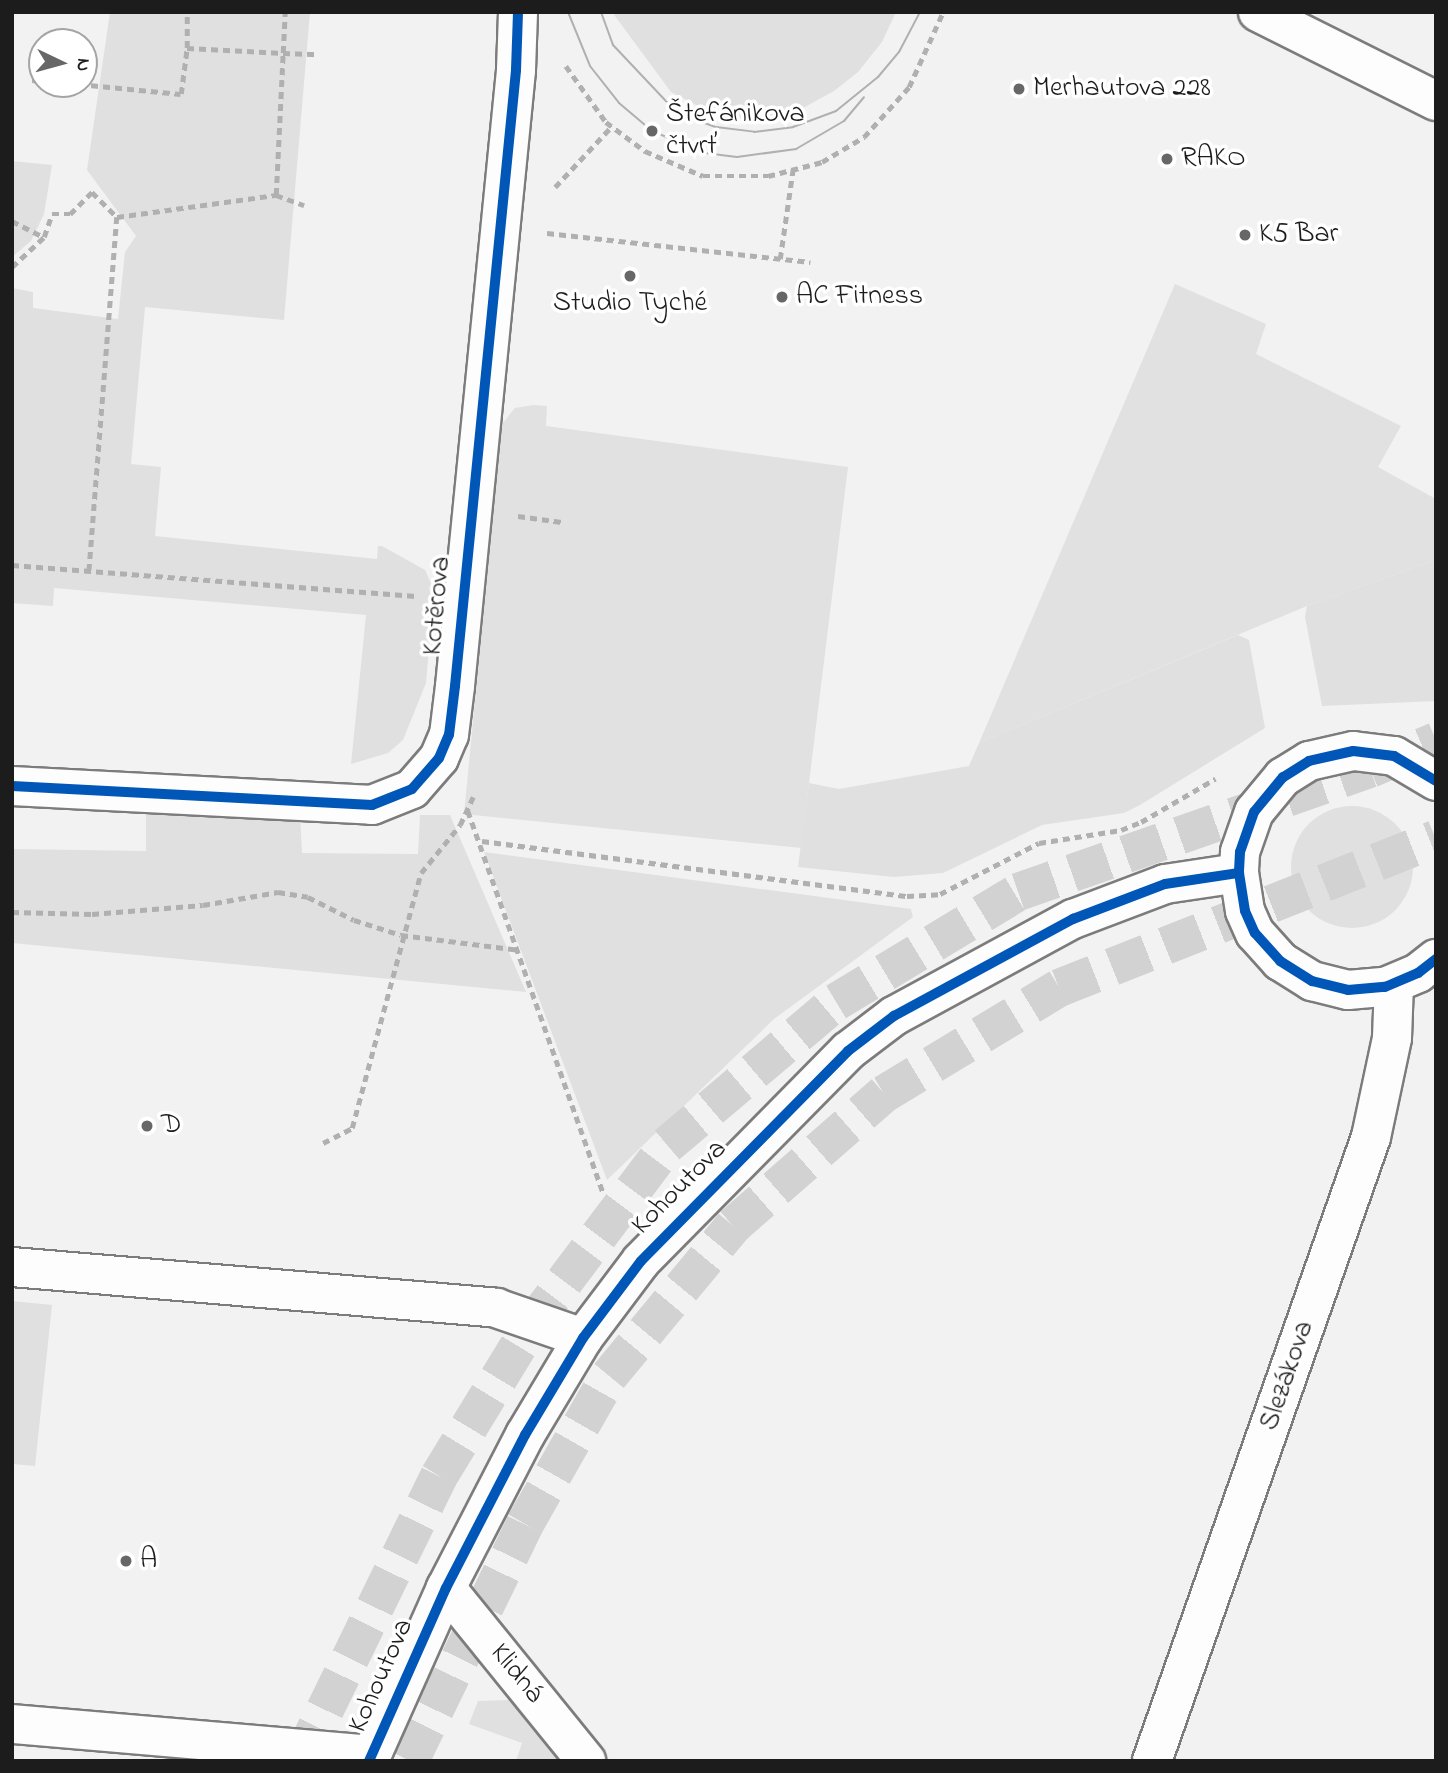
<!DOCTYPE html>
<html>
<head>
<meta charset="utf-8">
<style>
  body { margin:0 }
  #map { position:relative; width:1448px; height:1773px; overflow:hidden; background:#f2f2f2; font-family:"Indie Flower",sans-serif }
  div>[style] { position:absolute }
  .built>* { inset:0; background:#e1e1e1 }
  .green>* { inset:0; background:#e0e0e0 }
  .round { border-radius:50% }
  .highway-tunnel>* { height:38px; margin-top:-19px; transform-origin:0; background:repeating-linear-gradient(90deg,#d2d2d2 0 38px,transparent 0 57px) }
  .path>* { height:4.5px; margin-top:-2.25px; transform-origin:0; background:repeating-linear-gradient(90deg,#b0b0b0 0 7px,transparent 0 12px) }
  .roads { filter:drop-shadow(2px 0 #7c7c7c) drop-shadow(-2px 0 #7c7c7c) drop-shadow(0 2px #7c7c7c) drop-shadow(0 -2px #7c7c7c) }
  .minor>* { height:38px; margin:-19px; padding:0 19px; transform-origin:19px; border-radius:19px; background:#fdfdfd }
  .tram>* { height:2px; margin:-1px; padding:0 1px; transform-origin:1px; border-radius:1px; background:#b0b0b0 }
  .cycleway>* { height:10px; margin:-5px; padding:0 5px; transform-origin:5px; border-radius:5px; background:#0057b8 }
  .dots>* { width:19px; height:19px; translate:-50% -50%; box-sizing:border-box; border:4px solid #fff; border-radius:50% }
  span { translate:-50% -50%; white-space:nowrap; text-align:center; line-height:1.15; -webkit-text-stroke:7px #fff; paint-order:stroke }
  .poi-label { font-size:28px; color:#1c1c1c }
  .left { translate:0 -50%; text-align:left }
  .street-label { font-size:28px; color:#1c1c1c }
  .frame { position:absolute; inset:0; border:14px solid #1c1c1c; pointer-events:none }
  .north { position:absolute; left:28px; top:28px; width:70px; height:70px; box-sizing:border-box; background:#fff; border:2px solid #a4a4a4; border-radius:50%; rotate:95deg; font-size:19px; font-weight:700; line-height:28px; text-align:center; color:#1c1c1c }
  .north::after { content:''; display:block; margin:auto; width:24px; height:32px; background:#676767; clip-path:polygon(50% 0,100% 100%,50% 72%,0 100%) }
</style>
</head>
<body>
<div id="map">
  <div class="built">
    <div style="clip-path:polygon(1175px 284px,1266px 324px,1256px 354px,1401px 426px,1378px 467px,1436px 499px,1436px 560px,1307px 606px,979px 743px)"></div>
    <div style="clip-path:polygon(533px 405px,547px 406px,546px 426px,848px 467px,801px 848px,464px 814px,502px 424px,515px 408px)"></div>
  </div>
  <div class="green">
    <div style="clip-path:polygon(110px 12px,310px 12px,284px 320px,145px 307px,131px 464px,161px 467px,155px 536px,377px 559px,378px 546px,382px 546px,425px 570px,434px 590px,426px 683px,403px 740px,388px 753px,351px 764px,366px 615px,54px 588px,53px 606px,12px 603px,12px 288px,33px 292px,33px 308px,118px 319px,125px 252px,136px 236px,87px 170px)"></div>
    <div style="clip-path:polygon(612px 12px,896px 12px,882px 42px,858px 72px,834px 91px,794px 113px,743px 119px,706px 110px,671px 92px)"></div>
    <div style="clip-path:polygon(12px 161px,52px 165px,44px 214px,31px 241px,12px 257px)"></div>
    <div style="clip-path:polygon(1436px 560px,1436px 701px,1322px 706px,1305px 617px,1307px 606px)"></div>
    <div style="clip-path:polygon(1238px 635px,1249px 640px,1265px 728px,1140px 805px,1124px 813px,1042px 825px,943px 873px,894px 877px,798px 867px,809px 783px,839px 789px,969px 766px,979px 743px)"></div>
    <div class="round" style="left:1291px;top:806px;width:122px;height:122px"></div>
    <div style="clip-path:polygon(146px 814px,300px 814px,302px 853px,418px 854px,420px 815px,450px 815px,526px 992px,12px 943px,12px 849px,146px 851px)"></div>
    <div style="clip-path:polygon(484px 852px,911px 909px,913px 917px,774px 1019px,607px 1180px)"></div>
    <div style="clip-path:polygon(12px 1301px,52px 1305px,35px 1466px,12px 1464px)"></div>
    <div style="clip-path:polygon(510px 1700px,540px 1715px,579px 1761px,516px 1761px,522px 1743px,469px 1724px,478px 1701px)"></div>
  </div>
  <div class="highway-tunnel">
    <div style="left:300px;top:1761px;width:317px;rotate:-64deg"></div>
    <div style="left:439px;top:1476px;width:175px;rotate:-58.6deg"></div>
    <div style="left:530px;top:1327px;width:228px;rotate:-53deg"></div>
    <div style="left:667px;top:1145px;width:221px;rotate:-40.2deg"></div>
    <div style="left:836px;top:1002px;width:213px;rotate:-31.1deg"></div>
    <div style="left:1018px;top:892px;width:373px;rotate:-19.3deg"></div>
    <div style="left:1370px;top:769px;width:72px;rotate:-23deg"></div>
    <div style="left:410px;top:1761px;width:263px;rotate:-64.1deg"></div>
    <div style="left:525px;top:1524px;width:170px;rotate:-60.4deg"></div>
    <div style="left:609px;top:1376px;width:195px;rotate:-50.4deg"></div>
    <div style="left:733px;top:1226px;width:201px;rotate:-41.2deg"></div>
    <div style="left:884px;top:1094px;width:205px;rotate:-31.2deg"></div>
    <div style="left:1059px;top:988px;width:405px;rotate:-21.6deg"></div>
  </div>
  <div class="path">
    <div style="left:187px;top:48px;width:36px;rotate:-90deg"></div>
    <div style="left:566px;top:66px;width:69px;rotate:54.5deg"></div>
    <div style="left:606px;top:122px;width:49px;rotate:36.6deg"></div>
    <div style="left:645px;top:151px;width:63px;rotate:23.3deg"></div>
    <div style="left:703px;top:176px;width:65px"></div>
    <div style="left:768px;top:176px;width:56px;rotate:-14.5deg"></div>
    <div style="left:822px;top:162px;width:49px;rotate:-30.8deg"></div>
    <div style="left:864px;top:137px;width:67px;rotate:-48deg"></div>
    <div style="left:909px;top:87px;width:82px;rotate:-65.6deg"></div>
    <div style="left:32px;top:80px;width:10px;rotate:6deg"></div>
    <div style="left:79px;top:84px;width:102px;rotate:5.6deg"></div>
    <div style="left:181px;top:94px;width:46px;rotate:-82.6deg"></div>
    <div style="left:187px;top:48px;width:96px;rotate:3deg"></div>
    <div style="left:283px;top:53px;width:41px;rotate:-87.2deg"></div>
    <div style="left:555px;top:187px;width:83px;rotate:-46.9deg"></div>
    <div style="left:276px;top:195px;width:142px;rotate:-87.2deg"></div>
    <div style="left:283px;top:53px;width:35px;rotate:2deg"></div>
    <div style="left:117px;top:217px;width:161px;rotate:-7.9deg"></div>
    <div style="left:276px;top:195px;width:30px;rotate:20deg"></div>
    <div style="left:12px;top:221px;width:36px;rotate:27deg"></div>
    <div style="left:547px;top:233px;width:265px;rotate:6.3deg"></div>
    <div style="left:780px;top:259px;width:91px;rotate:-81.8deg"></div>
    <div style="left:12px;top:267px;width:44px;rotate:-43.2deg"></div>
    <div style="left:44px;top:237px;width:24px;rotate:-71deg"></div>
    <div style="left:52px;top:214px;width:18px"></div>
    <div style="left:70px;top:214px;width:31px;rotate:-45deg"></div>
    <div style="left:92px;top:192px;width:35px;rotate:45deg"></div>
    <div style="left:117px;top:217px;width:354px;rotate:94.5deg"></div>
    <div style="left:518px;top:516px;width:44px;rotate:7.8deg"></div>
    <div style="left:12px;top:565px;width:405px;rotate:4.4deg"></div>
    <div style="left:468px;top:811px;width:404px;rotate:70.5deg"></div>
    <div style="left:482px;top:841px;width:429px;rotate:7.4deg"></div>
    <div style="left:907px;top:896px;width:33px;rotate:-3deg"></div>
    <div style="left:940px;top:894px;width:111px;rotate:-27.3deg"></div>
    <div style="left:1039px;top:843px;width:83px;rotate:-9deg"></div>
    <div style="left:1121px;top:830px;width:22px;rotate:-22deg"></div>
    <div style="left:1141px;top:822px;width:86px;rotate:-30.2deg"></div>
    <div style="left:12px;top:912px;width:80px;rotate:1.4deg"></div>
    <div style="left:92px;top:914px;width:111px;rotate:-4.6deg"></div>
    <div style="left:203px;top:905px;width:76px;rotate:-9.8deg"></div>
    <div style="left:278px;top:892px;width:30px;rotate:9deg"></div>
    <div style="left:308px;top:897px;width:51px;rotate:26.6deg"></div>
    <div style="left:354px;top:920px;width:49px;rotate:17.7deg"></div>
    <div style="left:401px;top:935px;width:120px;rotate:7.2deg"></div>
    <div style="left:323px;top:1143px;width:33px;rotate:-27deg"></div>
    <div style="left:352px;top:1128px;width:264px;rotate:-74.9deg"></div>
    <div style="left:421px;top:873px;width:62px;rotate:-50.9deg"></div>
    <div style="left:460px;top:825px;width:31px;rotate:-65deg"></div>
  </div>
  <div class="roads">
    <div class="minor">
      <div style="left:1258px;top:12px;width:199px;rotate:26.6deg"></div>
      <div style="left:1436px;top:781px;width:49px;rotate:-149.2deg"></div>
      <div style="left:1394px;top:756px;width:41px;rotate:-173deg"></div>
      <div style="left:1353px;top:751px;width:45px;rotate:167.2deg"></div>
      <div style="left:1309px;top:761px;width:31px;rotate:148deg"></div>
      <div style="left:1283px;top:777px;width:45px;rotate:129.6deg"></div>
      <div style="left:1254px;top:812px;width:42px;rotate:109.3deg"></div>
      <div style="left:1240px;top:852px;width:21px;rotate:93deg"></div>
      <div style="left:1239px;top:873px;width:38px;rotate:81deg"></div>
      <div style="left:1245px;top:911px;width:24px;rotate:66deg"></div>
      <div style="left:1255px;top:933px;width:38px;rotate:48deg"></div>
      <div style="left:1280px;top:961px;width:38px;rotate:32deg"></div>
      <div style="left:1312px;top:981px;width:37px;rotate:14deg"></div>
      <div style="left:1348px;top:990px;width:37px;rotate:-5deg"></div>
      <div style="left:1385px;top:987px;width:36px;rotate:-23deg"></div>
      <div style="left:1418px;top:973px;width:23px;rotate:-38deg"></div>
      <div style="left:12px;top:786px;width:361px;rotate:3deg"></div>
      <div style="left:372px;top:805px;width:43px;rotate:-21.8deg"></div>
      <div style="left:412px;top:789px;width:41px;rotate:-48.9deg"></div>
      <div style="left:439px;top:758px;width:25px;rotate:-67deg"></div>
      <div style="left:449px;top:735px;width:49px;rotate:-83deg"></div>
      <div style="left:455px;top:686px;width:619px;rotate:-84.34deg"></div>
      <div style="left:516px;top:70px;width:58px;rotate:-88deg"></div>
      <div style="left:12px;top:1267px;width:486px;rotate:4.8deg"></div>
      <div style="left:496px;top:1308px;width:92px;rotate:19deg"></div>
      <div style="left:446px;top:1588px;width:223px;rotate:51deg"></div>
      <div style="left:12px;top:1724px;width:360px;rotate:4.9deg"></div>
      <div style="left:369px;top:1761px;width:189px;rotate:-66deg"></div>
      <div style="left:446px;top:1588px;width:172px;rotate:-62.7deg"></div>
      <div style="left:525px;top:1435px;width:113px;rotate:-59.1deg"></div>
      <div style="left:583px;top:1338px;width:96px;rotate:-53deg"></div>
      <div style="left:641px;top:1261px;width:295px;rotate:-45.4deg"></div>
      <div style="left:848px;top:1051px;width:58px;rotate:-37.3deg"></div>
      <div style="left:894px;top:1016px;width:204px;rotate:-28.5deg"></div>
      <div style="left:1073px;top:919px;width:98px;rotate:-20.8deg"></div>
      <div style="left:1165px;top:884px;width:75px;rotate:-8.5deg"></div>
      <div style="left:1152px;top:1761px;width:661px;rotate:-70.66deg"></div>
      <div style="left:1371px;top:1137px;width:101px;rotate:-78deg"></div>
      <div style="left:1392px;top:1038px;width:54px;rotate:-87.9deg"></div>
    </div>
  </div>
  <div class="tram">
    <div style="left:568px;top:12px;width:58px;rotate:67.8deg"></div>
    <div style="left:590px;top:66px;width:47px;rotate:51.9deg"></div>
    <div style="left:619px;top:103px;width:43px;rotate:40.3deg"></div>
    <div style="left:652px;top:131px;width:57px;rotate:22.5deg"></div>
    <div style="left:705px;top:153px;width:32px;rotate:7deg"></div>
    <div style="left:737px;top:157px;width:60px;rotate:-7.7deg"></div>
    <div style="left:796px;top:149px;width:56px;rotate:-30.3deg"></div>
    <div style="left:844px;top:121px;width:31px;rotate:-50deg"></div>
    <div style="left:601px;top:12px;width:35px;rotate:70deg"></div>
    <div style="left:613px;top:45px;width:77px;rotate:46.6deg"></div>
    <div style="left:666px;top:101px;width:27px;rotate:36deg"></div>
    <div style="left:688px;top:117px;width:30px;rotate:20deg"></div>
    <div style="left:716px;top:127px;width:38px;rotate:7deg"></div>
    <div style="left:754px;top:132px;width:39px;rotate:-7deg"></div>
    <div style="left:793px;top:127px;width:46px;rotate:-20.4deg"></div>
    <div style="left:836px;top:111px;width:54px;rotate:-39deg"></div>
    <div style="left:878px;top:77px;width:33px;rotate:-50deg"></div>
    <div style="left:899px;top:52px;width:45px;rotate:-62.3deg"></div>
  </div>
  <div class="cycleway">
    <div style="left:1436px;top:781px;width:49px;rotate:-149.2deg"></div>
    <div style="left:1394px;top:756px;width:41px;rotate:-173deg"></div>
    <div style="left:1353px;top:751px;width:45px;rotate:167.2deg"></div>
    <div style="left:1309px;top:761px;width:31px;rotate:148deg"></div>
    <div style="left:1283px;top:777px;width:45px;rotate:129.6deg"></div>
    <div style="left:1254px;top:812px;width:42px;rotate:109.3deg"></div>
    <div style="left:1240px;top:852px;width:21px;rotate:93deg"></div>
    <div style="left:1239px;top:873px;width:38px;rotate:81deg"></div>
    <div style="left:1245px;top:911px;width:24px;rotate:66deg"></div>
    <div style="left:1255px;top:933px;width:38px;rotate:48deg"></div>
    <div style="left:1280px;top:961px;width:38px;rotate:32deg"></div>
    <div style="left:1312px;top:981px;width:37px;rotate:14deg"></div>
    <div style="left:1348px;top:990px;width:37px;rotate:-5deg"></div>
    <div style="left:1385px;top:987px;width:36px;rotate:-23deg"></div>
    <div style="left:1418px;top:973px;width:23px;rotate:-38deg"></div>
    <div style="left:12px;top:786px;width:361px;rotate:3deg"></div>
    <div style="left:372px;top:805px;width:43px;rotate:-21.8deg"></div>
    <div style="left:412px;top:789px;width:41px;rotate:-48.9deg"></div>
    <div style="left:439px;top:758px;width:25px;rotate:-67deg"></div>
    <div style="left:449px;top:735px;width:49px;rotate:-83deg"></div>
    <div style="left:455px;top:686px;width:619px;rotate:-84.34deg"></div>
    <div style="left:516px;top:70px;width:58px;rotate:-88deg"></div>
    <div style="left:369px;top:1761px;width:189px;rotate:-66deg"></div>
    <div style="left:446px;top:1588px;width:172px;rotate:-62.7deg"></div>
    <div style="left:525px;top:1435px;width:113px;rotate:-59.1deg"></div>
    <div style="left:583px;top:1338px;width:96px;rotate:-53deg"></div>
    <div style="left:641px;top:1261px;width:295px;rotate:-45.4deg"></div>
    <div style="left:848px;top:1051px;width:58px;rotate:-37.3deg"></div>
    <div style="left:894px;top:1016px;width:204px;rotate:-28.5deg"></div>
    <div style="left:1073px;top:919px;width:98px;rotate:-20.8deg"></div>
    <div style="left:1165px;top:884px;width:75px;rotate:-8.5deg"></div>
  </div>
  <div class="dots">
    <div style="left:1019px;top:89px;background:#676767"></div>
    <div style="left:652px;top:131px;background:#676767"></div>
    <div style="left:1167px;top:159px;background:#676767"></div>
    <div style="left:1245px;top:235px;background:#676767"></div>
    <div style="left:630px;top:276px;background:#676767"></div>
    <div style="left:782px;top:297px;background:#676767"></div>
    <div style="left:147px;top:1126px;background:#676767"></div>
    <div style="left:126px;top:1561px;background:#676767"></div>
  </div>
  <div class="poi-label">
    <span class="left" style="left:1033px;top:89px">Merhautova 228</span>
    <span class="left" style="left:666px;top:131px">Štefánikova<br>čtvrť</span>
    <span class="left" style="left:1181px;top:159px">RAKO</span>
    <span class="left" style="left:1259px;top:235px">K5 Bar</span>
    <span class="left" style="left:796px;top:297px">AC Fitness</span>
    <span style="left:630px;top:304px">Studio Tyché</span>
    <span class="left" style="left:161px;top:1126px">D</span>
    <span class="left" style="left:140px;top:1561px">A</span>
  </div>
  <div class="street-label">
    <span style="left:438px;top:606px;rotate:-85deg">Kotěrova</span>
    <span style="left:680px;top:1188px;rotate:-45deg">Kohoutova</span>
    <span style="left:1288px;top:1376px;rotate:-71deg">Slezákova</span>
    <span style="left:516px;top:1674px;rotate:51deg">Klidná</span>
    <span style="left:382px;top:1676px;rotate:-66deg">Kohoutova</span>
  </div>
  <div class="frame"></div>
  <div class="north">N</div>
</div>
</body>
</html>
